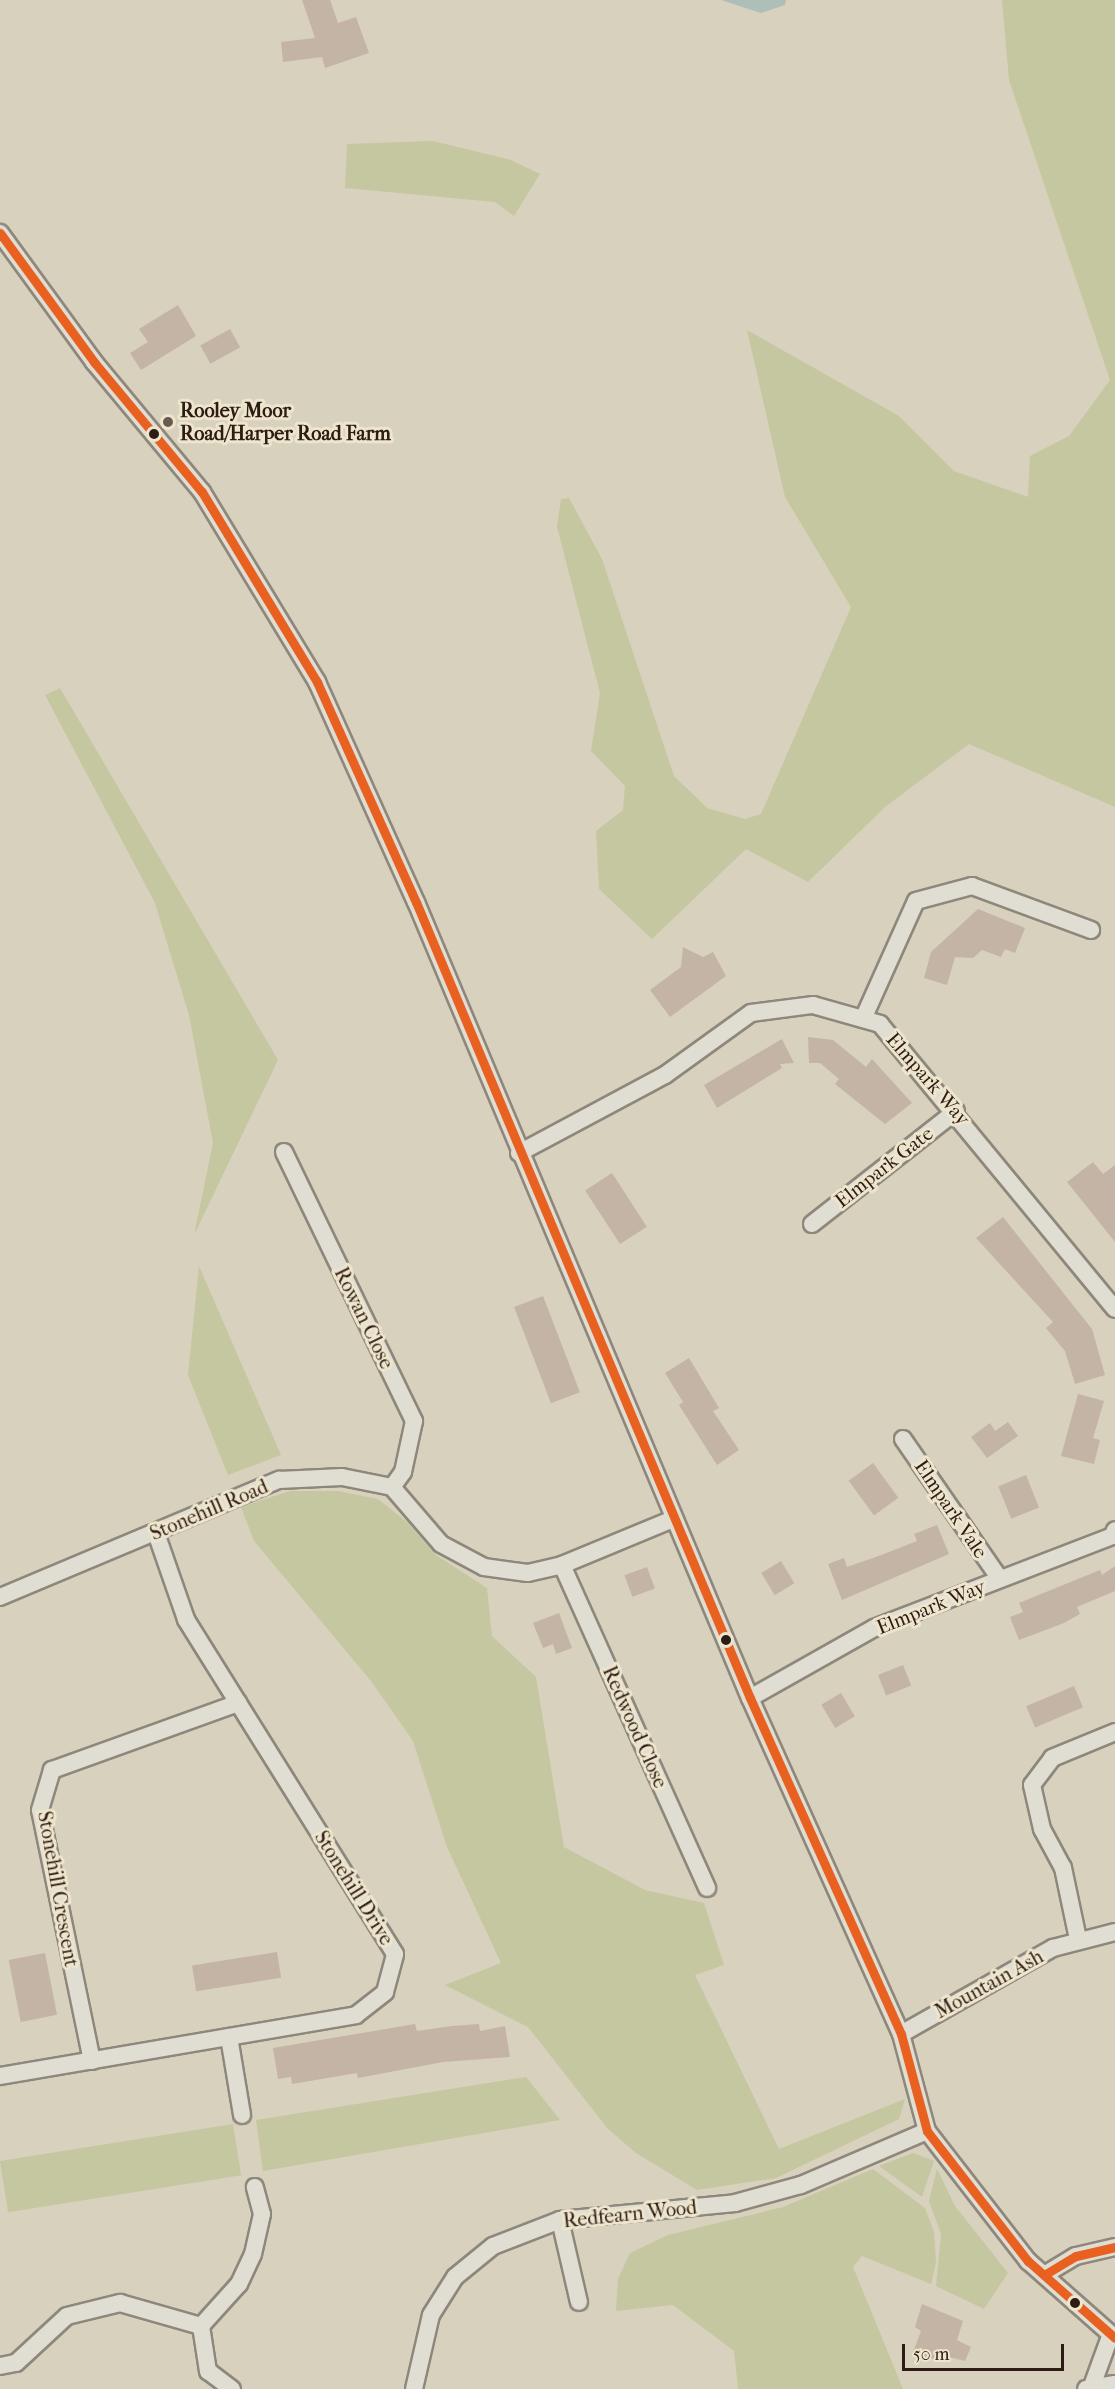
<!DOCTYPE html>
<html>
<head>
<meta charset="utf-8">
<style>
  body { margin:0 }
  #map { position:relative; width:1115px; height:2389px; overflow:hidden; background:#d8d1bd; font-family:"IM FELL French Canon",serif }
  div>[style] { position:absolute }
  .green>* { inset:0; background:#c5c7a1; transform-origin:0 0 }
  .water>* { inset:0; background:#adbfb8 }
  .building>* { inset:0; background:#c4b4a5; transform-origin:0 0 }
  .roads { filter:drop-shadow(2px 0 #8e877b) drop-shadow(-2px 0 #8e877b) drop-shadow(0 2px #8e877b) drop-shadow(0 -2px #8e877b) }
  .minor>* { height:16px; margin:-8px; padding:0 8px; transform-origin:8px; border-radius:8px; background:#e0ddd3 }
  .bus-1>* { height:9px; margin:-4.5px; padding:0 4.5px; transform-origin:4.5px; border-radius:4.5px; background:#e86121 }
  .dots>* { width:16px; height:16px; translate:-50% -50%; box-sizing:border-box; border:3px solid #ede5cc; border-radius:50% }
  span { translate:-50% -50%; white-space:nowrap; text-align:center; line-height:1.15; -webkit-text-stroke:6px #ede5cc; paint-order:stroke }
  .poi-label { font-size:20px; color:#2d1b14; font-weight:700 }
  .left { translate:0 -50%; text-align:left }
  .street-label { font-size:20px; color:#2d1b14 }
  .scale { position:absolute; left:902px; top:2344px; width:162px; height:27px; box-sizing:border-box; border:3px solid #2d1b14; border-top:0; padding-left:8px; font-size:18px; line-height:21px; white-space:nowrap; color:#2d1b14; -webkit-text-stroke:4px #ede5cc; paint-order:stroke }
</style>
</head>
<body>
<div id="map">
  <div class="green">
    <div style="clip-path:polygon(1002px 0,1115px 0,1115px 807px,969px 744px,885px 807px,808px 882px,746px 849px,652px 939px,599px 889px,596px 831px,623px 810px,625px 786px,591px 751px,600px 693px,557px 527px,561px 499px,569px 498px,602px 559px,674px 776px,707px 808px,745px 819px,761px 814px,851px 607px,785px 497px,747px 330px,899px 416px,954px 471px,1028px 497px,1030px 456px,1069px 436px,1110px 380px,1009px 80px)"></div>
    <div style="clip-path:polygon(433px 141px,511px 160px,540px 174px,514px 216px,495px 202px,345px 188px,347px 144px)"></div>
    <div style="clip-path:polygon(60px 688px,278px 1060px,194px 1235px,213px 1143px,189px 1015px,155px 903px,45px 695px)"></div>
    <div style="clip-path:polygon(199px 1266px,281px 1455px,228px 1475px,188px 1375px)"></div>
    <div style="clip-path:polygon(290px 1491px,338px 1491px,378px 1499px,407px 1522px,436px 1555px,487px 1588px,492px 1636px,536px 1677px,564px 1847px,645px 1890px,704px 1903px,724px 1965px,695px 1975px,779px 2149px,905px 2099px,899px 2119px,776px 2178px,697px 2190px,636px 2153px,608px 2129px,528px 2027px,445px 1985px,501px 1963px,447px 1847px,413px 1741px,371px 1681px,254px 1541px,241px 1507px)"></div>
    <div style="clip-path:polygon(526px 2077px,560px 2120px,263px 2171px,256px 2120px)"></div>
    <div style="left:233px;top:2124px;width:52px;height:236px;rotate:81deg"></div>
    <div style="clip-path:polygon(913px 2153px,934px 2161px,922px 2197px,879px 2166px)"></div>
    <div style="clip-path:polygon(873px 2169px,925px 2208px,934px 2232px,936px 2262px,931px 2284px,862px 2256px,853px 2267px,903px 2389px,738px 2389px,734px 2351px,673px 2305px,616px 2311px,618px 2279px,630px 2253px,668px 2235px,783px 2207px)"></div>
    <div style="clip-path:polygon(937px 2169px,955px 2206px,1008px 2273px,984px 2309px,936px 2286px,941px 2234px,929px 2201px)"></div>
  </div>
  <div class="water">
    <div style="clip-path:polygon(721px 0,786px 0,785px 5px,761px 13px)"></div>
  </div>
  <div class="building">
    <div style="clip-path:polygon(302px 0,330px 0,338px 23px,356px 17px,369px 53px,325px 68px,322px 57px,283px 62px,281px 42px,315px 38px)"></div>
    <div style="clip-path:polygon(178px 305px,196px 336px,141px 370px,130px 353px,148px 342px,139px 329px)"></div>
    <div style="left:230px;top:329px;width:21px;height:34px;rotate:61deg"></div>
    <div style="clip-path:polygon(978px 909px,1025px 928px,1015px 953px,1005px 949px,1001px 957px,982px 950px,973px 958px,955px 957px,947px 985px,924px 978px,931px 952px)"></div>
    <div style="clip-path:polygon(683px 947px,703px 957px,713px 952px,726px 976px,670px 1017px,650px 990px,681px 967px)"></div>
    <div style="clip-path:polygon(808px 1037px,833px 1040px,866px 1067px,872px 1059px,912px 1103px,885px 1124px,835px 1084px,839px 1079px,820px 1063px,809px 1063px)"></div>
    <div style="clip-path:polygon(782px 1039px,794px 1063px,780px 1064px,782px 1068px,717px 1108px,704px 1085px)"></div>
    <div style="clip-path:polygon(1093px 1162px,1103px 1174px,1115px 1165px,1115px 1242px,1067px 1182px)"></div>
    <div style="left:612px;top:1173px;width:64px;height:32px;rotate:57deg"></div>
    <div style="clip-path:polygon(1003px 1217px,1092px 1329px,1105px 1375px,1075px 1384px,1065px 1351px,1046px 1328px,1053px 1322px,976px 1238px)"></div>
    <div style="left:543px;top:1296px;width:103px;height:31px;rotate:69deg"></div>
    <div style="clip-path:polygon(689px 1358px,719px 1408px,713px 1411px,739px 1450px,717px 1465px,679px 1405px,683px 1402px,665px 1373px)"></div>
    <div style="clip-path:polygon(1078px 1394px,1104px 1401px,1093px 1438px,1100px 1440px,1094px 1464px,1061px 1456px)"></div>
    <div style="clip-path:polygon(1008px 1422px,1018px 1436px,987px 1458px,971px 1437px,990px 1423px,995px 1431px)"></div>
    <div style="left:873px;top:1463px;width:43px;height:30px;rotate:54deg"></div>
    <div style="left:1026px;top:1475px;width:35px;height:30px;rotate:68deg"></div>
    <div style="clip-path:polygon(937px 1525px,949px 1554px,842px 1600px,828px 1564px,844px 1558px,847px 1567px,884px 1554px,917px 1541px,914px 1534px)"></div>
    <div style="left:781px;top:1561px;width:26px;height:23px;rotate:59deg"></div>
    <div style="clip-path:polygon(1115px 1566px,1115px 1591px,1077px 1607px,1080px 1614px,1064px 1623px,1019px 1640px,1010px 1617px,1023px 1612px,1019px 1603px,1100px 1570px,1102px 1575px)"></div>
    <div style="left:647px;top:1567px;width:23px;height:24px;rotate:70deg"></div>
    <div style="clip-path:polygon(559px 1613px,572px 1648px,556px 1654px,553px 1644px,543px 1648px,533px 1623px)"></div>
    <div style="left:903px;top:1665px;width:22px;height:27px;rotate:68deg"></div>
    <div style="left:1074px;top:1686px;width:23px;height:52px;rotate:67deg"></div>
    <div style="left:841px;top:1693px;width:27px;height:23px;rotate:59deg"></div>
    <div style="left:277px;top:1952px;width:26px;height:86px;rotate:81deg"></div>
    <div style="left:45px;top:1953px;width:63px;height:37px;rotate:79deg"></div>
    <div style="clip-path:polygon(415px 2024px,417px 2031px,452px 2026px,479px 2024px,480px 2031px,505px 2026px,510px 2057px,443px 2062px,358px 2078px,357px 2073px,292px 2084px,291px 2077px,278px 2079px,273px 2048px)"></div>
    <div style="clip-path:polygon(922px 2304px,963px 2321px,957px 2340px,971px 2347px,965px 2361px,940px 2355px,938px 2361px,913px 2352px,921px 2331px,915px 2327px)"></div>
  </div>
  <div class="roads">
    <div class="minor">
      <div style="left:0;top:233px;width:160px;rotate:53.9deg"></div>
      <div style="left:94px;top:362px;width:169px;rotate:50.3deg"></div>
      <div style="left:202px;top:492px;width:222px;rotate:58.8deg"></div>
      <div style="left:317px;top:682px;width:241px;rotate:65.8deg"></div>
      <div style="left:416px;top:902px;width:863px;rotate:67.24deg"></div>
      <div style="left:750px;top:1698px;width:368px;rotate:65.8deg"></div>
      <div style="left:901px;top:2034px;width:100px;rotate:75deg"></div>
      <div style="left:927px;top:2131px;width:165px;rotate:52.2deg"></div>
      <div style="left:1028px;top:2261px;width:116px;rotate:41.5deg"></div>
      <div style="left:863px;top:1019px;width:129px;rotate:-65.8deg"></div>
      <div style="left:916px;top:901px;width:58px;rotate:-15deg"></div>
      <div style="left:972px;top:886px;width:127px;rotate:20.3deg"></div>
      <div style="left:284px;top:1152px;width:299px;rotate:64.2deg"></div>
      <div style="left:414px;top:1421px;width:52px;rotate:102.2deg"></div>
      <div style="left:403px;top:1472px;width:19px;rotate:126deg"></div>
      <div style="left:519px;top:1153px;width:166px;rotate:-28.1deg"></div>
      <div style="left:665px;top:1075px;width:106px;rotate:-35.8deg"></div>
      <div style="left:751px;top:1013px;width:63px;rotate:-7.4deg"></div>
      <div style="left:813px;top:1005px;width:70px;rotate:15.8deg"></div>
      <div style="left:880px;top:1024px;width:369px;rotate:50.5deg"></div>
      <div style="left:812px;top:1224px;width:183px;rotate:-38.1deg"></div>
      <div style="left:903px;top:1439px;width:170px;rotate:55.3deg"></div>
      <div style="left:562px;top:1565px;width:354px;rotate:65.8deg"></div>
      <div style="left:0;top:1597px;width:303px;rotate:-22.8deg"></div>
      <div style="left:279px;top:1480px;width:63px;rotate:-2.7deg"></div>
      <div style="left:342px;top:1477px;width:51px;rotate:11.3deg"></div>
      <div style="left:392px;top:1487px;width:75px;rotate:49.3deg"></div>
      <div style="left:441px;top:1544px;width:49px;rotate:28.1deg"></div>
      <div style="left:484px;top:1567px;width:44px;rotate:7.8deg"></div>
      <div style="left:528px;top:1573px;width:35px;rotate:-13deg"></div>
      <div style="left:562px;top:1565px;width:120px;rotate:-22.5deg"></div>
      <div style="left:750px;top:1698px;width:142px;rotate:-29.4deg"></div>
      <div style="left:874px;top:1628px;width:256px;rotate:-21.1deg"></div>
      <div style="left:1113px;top:1536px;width:6px;rotate:-72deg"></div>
      <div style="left:1078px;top:1939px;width:73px;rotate:-101.9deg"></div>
      <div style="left:1063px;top:1868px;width:44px;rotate:-118.3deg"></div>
      <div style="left:1042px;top:1829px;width:45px;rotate:-102.8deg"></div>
      <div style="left:1032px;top:1785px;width:34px;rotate:-53deg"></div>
      <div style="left:1052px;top:1758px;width:68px;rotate:-22.4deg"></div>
      <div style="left:901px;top:2034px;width:175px;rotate:-29.5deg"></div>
      <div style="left:1053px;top:1948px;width:64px;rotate:-14.5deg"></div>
      <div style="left:229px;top:2037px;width:79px;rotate:80.5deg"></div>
      <div style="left:92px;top:2061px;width:256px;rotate:-101.7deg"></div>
      <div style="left:40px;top:1810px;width:42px;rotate:-73.3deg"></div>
      <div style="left:52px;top:1770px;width:198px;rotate:-19.8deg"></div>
      <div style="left:0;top:2076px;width:361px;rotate:-9.7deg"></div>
      <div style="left:356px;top:2015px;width:37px;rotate:-38deg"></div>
      <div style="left:385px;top:1992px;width:39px;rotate:-75deg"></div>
      <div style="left:395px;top:1954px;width:395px;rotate:-122deg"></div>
      <div style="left:186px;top:1619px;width:91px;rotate:-109.2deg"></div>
      <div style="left:560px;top:2220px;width:84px;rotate:77deg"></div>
      <div style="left:1044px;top:2275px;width:37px;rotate:-31deg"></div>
      <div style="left:1076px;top:2256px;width:40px;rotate:-13deg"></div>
      <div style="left:201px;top:2326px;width:57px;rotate:-47.9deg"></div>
      <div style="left:239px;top:2284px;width:33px;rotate:-65deg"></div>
      <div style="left:253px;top:2254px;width:41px;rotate:-77.3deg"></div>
      <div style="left:262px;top:2214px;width:28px;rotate:-105deg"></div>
      <div style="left:0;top:2366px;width:16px;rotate:-11deg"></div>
      <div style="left:16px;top:2363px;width:69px;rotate:-42.7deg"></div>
      <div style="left:67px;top:2316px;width:55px;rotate:-13.8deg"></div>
      <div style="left:120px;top:2303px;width:84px;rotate:15.9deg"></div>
      <div style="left:201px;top:2326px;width:46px;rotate:81.2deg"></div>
      <div style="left:208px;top:2371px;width:30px;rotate:37deg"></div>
      <div style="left:1092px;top:2386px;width:55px;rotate:-69.9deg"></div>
      <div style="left:414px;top:2389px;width:76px;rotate:-77.1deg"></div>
      <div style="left:431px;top:2315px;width:45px;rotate:-57.7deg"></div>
      <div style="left:455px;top:2277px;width:49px;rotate:-39.2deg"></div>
      <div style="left:493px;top:2246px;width:72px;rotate:-21.2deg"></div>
      <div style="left:560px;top:2220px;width:176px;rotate:-5.5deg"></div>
      <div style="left:735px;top:2203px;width:68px;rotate:-15.3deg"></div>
      <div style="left:801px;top:2185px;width:137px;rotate:-23.2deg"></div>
      <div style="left:1086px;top:2389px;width:29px;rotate:-10deg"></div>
    </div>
  </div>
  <div class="bus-1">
    <div style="left:0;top:233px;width:160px;rotate:53.9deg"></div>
    <div style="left:94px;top:362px;width:169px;rotate:50.3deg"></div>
    <div style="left:202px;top:492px;width:222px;rotate:58.8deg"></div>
    <div style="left:317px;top:682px;width:241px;rotate:65.8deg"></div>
    <div style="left:416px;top:902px;width:863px;rotate:67.24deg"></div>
    <div style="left:750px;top:1698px;width:368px;rotate:65.8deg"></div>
    <div style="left:901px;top:2034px;width:100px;rotate:75deg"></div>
    <div style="left:927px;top:2131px;width:165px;rotate:52.2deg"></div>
    <div style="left:1028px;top:2261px;width:116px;rotate:41.5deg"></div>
    <div style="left:1044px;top:2275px;width:37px;rotate:-31deg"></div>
    <div style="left:1076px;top:2256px;width:40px;rotate:-13deg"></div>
  </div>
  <div class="dots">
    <div style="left:168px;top:422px;background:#695b4f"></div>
    <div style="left:154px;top:434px;background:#2d1b14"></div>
    <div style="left:726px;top:1640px;background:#2d1b14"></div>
    <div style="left:1075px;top:2303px;background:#2d1b14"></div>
  </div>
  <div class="poi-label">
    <span class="left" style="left:180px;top:422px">Rooley Moor<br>Road/Harper Road Farm</span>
  </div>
  <div class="street-label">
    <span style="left:928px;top:1079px;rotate:49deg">Elmpark Way</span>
    <span style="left:884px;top:1167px;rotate:-38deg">Elmpark Gate</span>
    <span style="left:364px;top:1318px;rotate:64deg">Rowan Close</span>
    <span style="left:951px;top:1509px;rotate:56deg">Elmpark Vale</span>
    <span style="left:209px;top:1510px;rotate:-23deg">Stonehill Road</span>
    <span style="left:931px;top:1607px;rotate:-22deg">Elmpark Way</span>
    <span style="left:635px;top:1727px;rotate:66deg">Redwood Close</span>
    <span style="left:354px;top:1888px;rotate:58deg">Stonehill Drive</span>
    <span style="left:58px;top:1889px;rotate:80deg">Stonehill Crescent</span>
    <span style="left:989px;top:1984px;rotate:-29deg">Mountain Ash</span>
    <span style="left:630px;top:2214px;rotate:-6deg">Redfearn Wood</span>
  </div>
  <div class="scale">50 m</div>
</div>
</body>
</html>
